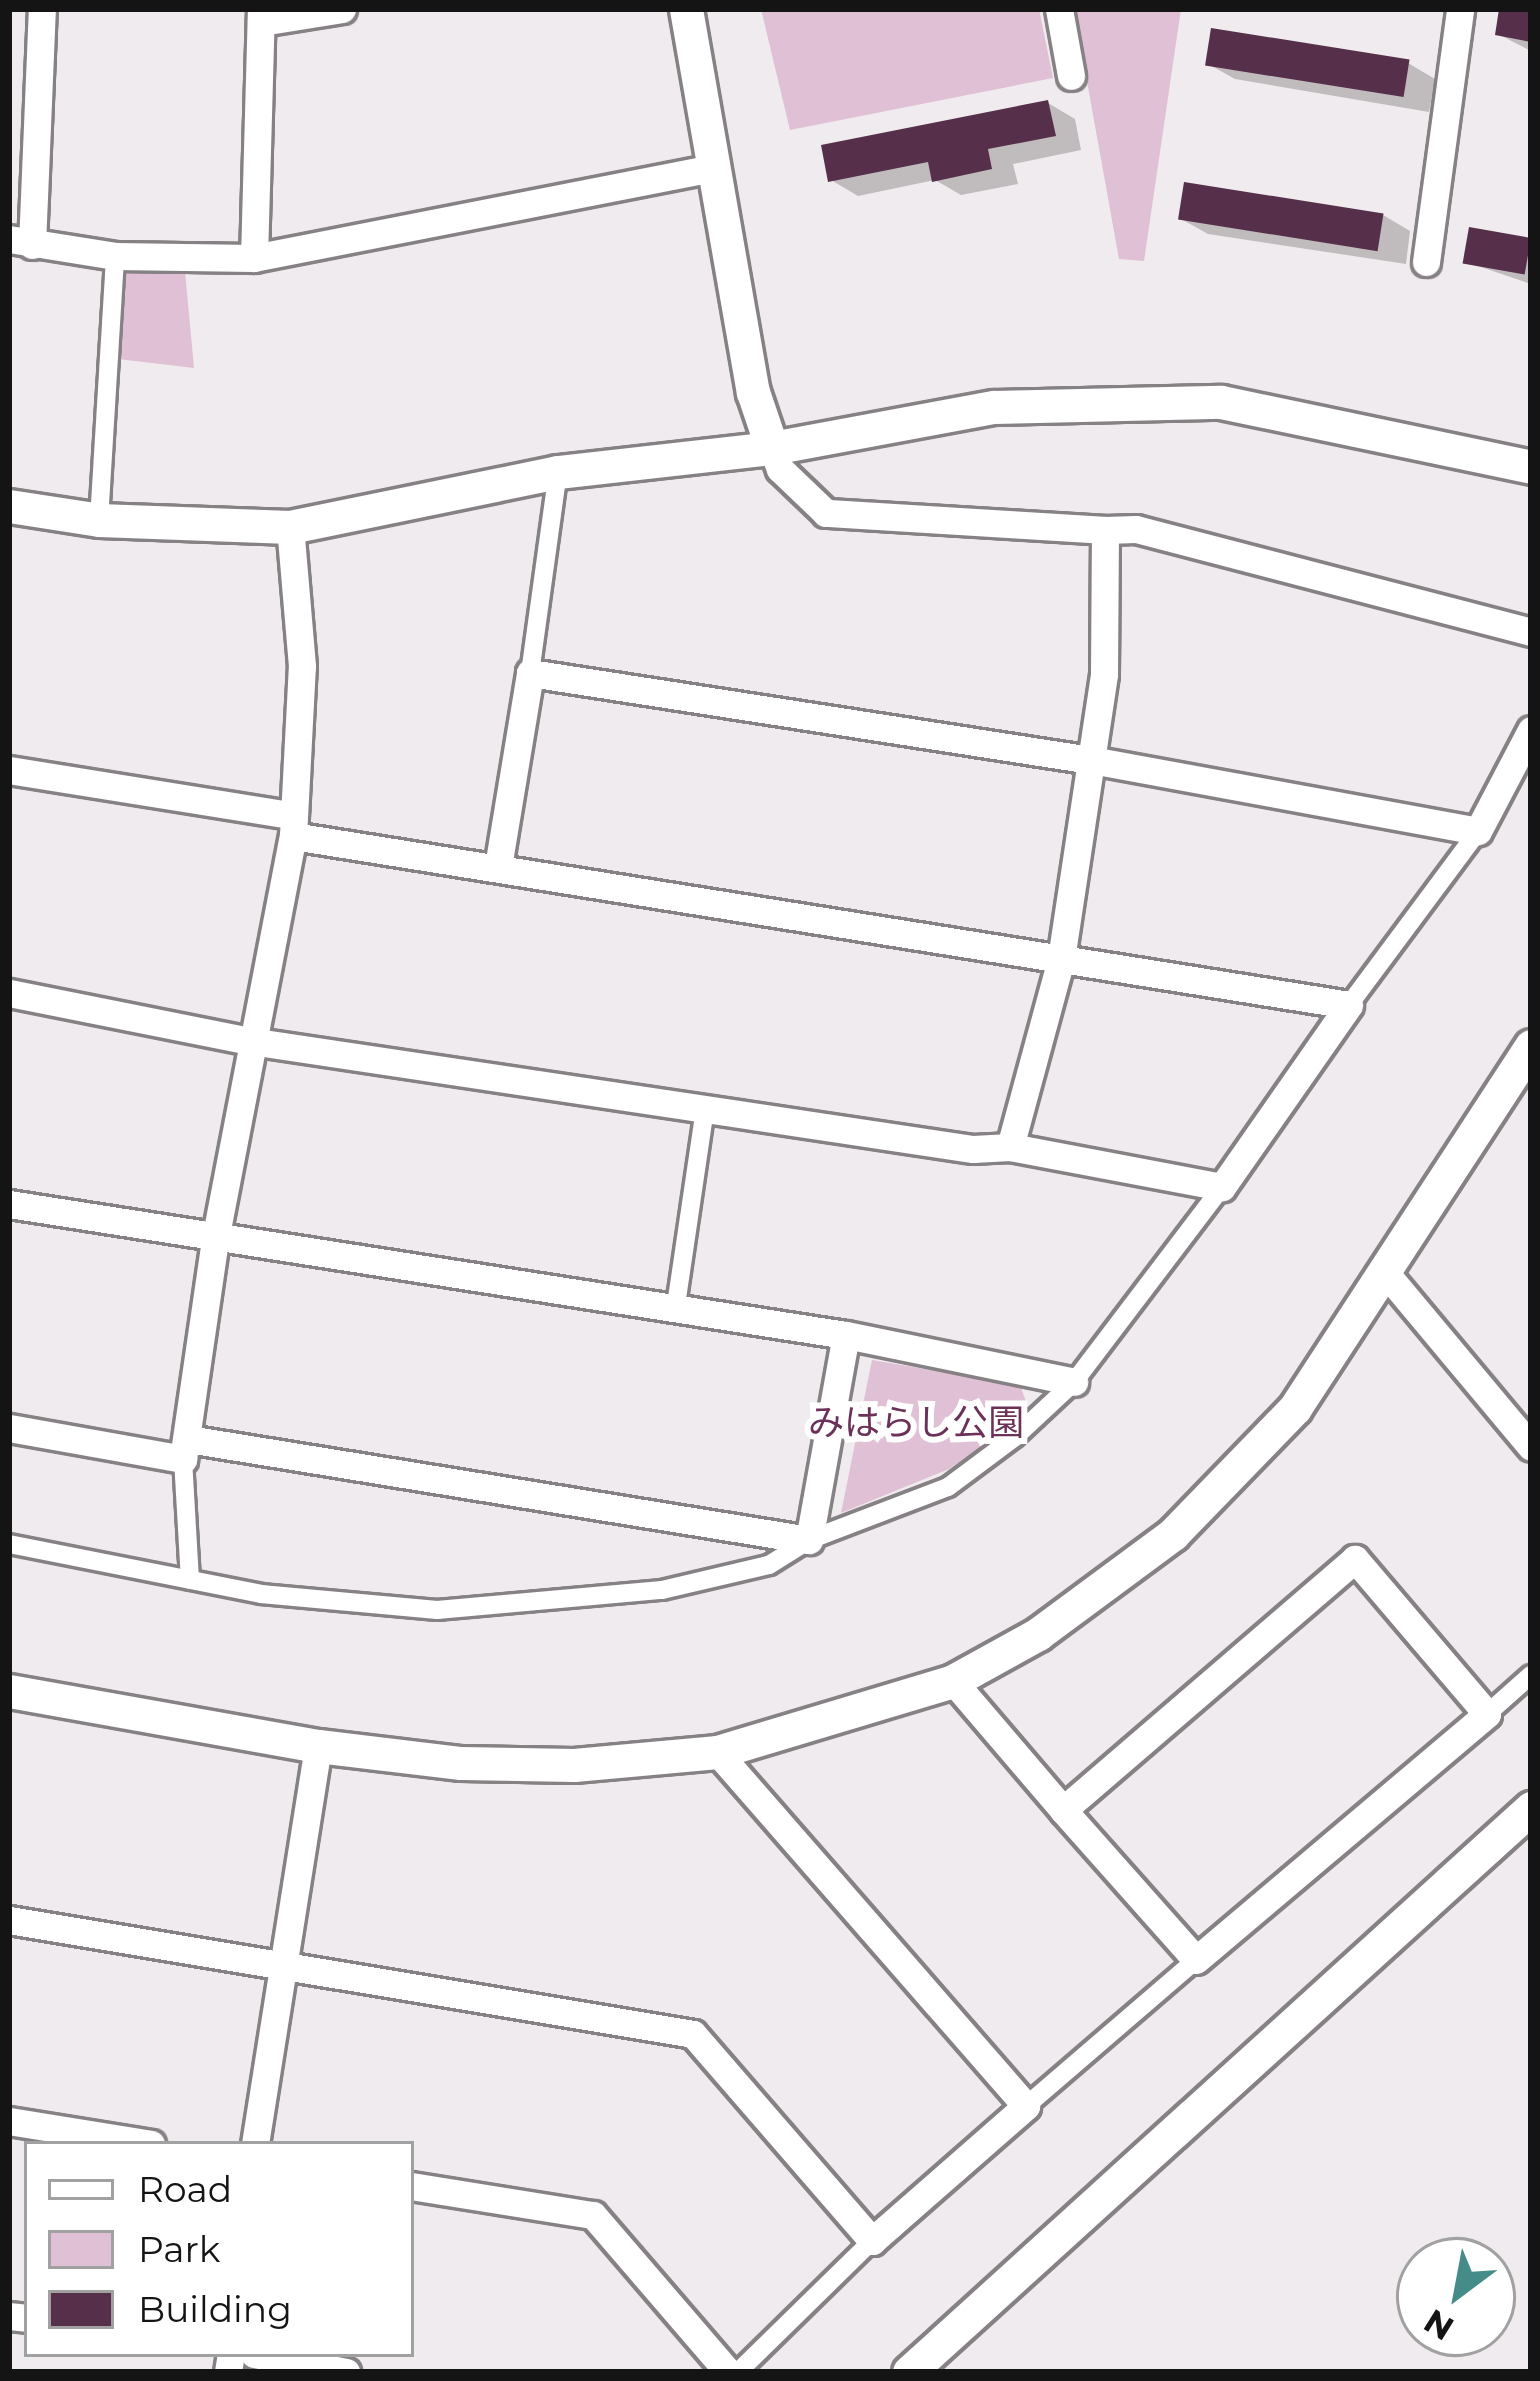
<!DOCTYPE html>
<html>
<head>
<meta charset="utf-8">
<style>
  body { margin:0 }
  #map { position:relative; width:1540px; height:2381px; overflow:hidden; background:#f0ebee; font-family:Montserrat,"Noto Sans JP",sans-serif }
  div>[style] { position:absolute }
  .green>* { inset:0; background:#e0c0d4 }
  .shadow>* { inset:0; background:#0003 }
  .building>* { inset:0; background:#56304a; transform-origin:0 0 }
  .roads { filter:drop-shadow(3px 0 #868184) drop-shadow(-3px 0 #868184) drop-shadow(0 3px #868184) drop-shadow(0 -3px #868184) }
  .pedestrian>* { height:18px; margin:-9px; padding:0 9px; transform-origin:9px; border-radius:9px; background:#fff }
  .minor>* { height:27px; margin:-13.5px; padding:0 13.5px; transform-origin:13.5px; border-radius:13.5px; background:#fff }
  .tertiary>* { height:33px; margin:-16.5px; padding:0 16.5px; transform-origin:16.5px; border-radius:16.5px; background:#fff }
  span { translate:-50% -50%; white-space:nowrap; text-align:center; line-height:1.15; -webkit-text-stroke:12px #fff; paint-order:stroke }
  .park-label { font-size:36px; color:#6b3159 }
  .frame { position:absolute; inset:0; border:12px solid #151415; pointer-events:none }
  .legend { position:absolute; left:24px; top:2141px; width:390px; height:216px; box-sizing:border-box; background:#fff; border:3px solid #a1a1a1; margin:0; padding:15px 21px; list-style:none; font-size:36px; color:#151415 }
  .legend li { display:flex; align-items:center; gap:24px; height:60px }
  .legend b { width:60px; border:3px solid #a1a1a1 }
  .north { position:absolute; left:1396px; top:2237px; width:120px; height:120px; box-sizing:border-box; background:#fff; border:3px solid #a1a1a1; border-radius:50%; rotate:212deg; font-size:33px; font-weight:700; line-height:48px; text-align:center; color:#151415 }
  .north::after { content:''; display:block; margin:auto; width:42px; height:54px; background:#458c88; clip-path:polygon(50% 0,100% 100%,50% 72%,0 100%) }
</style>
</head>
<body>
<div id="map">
  <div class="green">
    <div style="clip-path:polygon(761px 9px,1039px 9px,1053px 78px,790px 130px)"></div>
    <div style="clip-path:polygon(1074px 9px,1181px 9px,1144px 261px,1119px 259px)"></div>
    <div style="clip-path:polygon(123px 269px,185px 272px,194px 368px,118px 359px)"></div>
    <div style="clip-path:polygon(872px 1360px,1020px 1385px,1030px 1413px,949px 1469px,841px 1513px)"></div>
  </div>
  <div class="shadow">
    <div style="clip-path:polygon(1502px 9px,1531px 9px,1531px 51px,1498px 34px)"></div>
    <div style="clip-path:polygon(1408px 63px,1435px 79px,1429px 112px,1235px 79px,1208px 64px)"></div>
    <div style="clip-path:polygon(1048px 103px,1075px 119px,1081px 150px,1013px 164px,1018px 184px,961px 195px,935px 180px,858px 196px,831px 180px)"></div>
    <div style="clip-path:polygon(1383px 215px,1410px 231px,1406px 264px,1208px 234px,1181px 219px)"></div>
    <div style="clip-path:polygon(1471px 230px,1531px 241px,1531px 284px,1466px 262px)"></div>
  </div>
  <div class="building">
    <div style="clip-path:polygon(1499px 9px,1531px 9px,1531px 42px,1495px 35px)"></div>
    <div style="left:1211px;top:28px;width:201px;height:38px;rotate:9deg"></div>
    <div style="clip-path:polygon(1048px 100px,1056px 136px,988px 149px,992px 169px,932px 182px,928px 162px,828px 182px,821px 145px)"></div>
    <div style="left:1184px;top:182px;width:202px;height:38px;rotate:9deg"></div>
    <div style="left:1469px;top:227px;width:63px;height:37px;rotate:10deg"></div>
  </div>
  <div class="roads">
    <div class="pedestrian">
      <div style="left:99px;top:520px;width:264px;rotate:-86.5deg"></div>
      <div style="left:530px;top:673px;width:203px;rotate:-82.1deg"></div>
      <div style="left:1349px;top:1005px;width:217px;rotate:-53.4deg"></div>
      <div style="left:675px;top:1312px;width:205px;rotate:-81.6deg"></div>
      <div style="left:183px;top:1459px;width:121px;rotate:86.7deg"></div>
      <div style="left:9px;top:1544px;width:257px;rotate:11.2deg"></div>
      <div style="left:261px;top:1594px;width:177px;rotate:5.2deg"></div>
      <div style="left:437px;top:1610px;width:226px;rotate:-5.1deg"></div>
      <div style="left:662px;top:1590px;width:110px;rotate:-13.2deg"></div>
      <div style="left:769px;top:1565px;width:47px;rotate:-32deg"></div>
      <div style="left:809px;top:1540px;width:149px;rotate:-20.9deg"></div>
      <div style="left:948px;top:1487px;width:84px;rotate:-36.7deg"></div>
      <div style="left:1015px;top:1437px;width:81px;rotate:-43deg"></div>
      <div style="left:1074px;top:1382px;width:245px;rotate:-52.8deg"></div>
      <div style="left:1487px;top:1714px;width:59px;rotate:-41.6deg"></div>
      <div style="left:1026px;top:2106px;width:224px;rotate:-40.7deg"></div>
      <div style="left:738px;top:2372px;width:187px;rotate:-44.4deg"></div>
    </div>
    <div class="minor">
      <div style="left:1059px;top:9px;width:68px;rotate:79.8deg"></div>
      <div style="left:261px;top:22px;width:82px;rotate:-9.1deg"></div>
      <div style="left:9px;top:239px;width:107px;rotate:9.1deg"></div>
      <div style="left:115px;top:256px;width:139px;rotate:0.8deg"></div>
      <div style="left:254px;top:258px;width:467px;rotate:-11.1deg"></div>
      <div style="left:32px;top:245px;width:236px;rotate:-87.6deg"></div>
      <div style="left:254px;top:258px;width:249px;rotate:-88.4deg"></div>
      <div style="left:1426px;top:262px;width:255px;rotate:-82.3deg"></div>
      <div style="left:1105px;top:530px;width:31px;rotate:-2deg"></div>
      <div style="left:1136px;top:529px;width:408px;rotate:14.6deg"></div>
      <div style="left:9px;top:770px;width:285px;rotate:9.1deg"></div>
      <div style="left:293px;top:836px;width:1069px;rotate:9.09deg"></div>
      <div style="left:1349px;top:1005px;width:222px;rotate:124.9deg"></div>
      <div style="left:1222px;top:1187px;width:216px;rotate:-169.3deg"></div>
      <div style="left:498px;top:867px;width:197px;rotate:-80.6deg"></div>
      <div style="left:530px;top:673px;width:568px;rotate:8.82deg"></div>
      <div style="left:1091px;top:760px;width:393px;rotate:10.4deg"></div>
      <div style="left:1478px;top:831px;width:114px;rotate:-62.3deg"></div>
      <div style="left:9px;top:993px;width:246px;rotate:11.3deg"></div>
      <div style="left:250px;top:1041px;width:731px;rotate:8.5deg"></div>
      <div style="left:973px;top:1149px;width:37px;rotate:-3deg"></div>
      <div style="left:1010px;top:1147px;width:195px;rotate:-74.8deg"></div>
      <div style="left:1061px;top:959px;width:288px;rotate:-81.4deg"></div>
      <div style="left:1104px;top:674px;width:144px;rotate:-89.6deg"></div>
      <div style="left:1105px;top:530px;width:280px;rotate:-176.5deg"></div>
      <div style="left:826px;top:513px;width:64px;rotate:-136.3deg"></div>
      <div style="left:780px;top:469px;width:22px;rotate:-111deg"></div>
      <div style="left:9px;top:1204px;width:847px;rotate:8.9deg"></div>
      <div style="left:846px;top:1335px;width:233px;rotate:11.6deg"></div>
      <div style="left:1384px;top:1271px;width:229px;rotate:50.1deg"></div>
      <div style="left:9px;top:1428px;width:177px;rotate:10.1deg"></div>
      <div style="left:183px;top:1459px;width:221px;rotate:-81.7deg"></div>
      <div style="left:215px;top:1240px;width:411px;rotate:-79.1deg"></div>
      <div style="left:293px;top:836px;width:170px;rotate:-87deg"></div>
      <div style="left:302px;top:666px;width:140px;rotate:-94.9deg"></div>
      <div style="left:188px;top:1439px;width:629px;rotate:9.24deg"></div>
      <div style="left:809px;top:1540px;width:208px;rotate:-79.8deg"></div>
      <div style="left:953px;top:1681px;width:170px;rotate:49.5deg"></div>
      <div style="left:1063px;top:1810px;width:200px;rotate:48.4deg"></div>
      <div style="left:1196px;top:1960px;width:381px;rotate:-40.2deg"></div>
      <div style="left:1487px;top:1714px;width:204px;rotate:-130.4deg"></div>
      <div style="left:1355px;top:1559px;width:385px;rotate:139.3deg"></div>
      <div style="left:9px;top:1920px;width:693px;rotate:9.46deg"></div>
      <div style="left:693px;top:2034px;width:274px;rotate:49.1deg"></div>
      <div style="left:872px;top:2241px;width:205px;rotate:-41.2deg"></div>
      <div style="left:1026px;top:2106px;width:470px;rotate:-131.1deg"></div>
      <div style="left:9px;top:2121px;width:144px;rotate:9.2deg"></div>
      <div style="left:255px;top:2144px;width:403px;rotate:-81deg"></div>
      <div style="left:411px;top:2186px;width:184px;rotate:9.1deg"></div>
      <div style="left:593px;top:2215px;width:207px;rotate:49.3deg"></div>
      <div style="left:9px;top:2316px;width:18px;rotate:6deg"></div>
      <div style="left:254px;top:2354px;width:94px;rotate:11.1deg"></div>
      <div style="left:228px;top:2372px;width:18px;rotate:-81deg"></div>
    </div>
    <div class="tertiary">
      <div style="left:686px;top:9px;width:389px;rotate:80.1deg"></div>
      <div style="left:753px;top:392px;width:59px;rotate:71.3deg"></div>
      <div style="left:9px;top:506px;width:91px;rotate:8.8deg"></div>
      <div style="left:99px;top:520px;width:191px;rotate:2.1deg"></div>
      <div style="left:290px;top:527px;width:274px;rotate:-11.6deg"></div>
      <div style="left:558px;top:472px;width:215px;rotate:-6.4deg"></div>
      <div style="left:772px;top:448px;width:226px;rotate:-10.5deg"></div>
      <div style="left:994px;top:407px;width:227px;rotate:-1.3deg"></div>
      <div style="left:1221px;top:402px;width:317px;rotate:11.8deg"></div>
      <div style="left:9px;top:1691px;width:314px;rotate:10.1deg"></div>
      <div style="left:318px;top:1746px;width:144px;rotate:6.8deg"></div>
      <div style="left:461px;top:1763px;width:113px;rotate:1deg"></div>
      <div style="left:574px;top:1765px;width:144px;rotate:-5.2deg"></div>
      <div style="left:717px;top:1752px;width:246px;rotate:-16.7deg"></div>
      <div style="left:953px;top:1681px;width:97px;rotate:-28.9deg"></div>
      <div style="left:1038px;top:1634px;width:168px;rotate:-36.5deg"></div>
      <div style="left:1173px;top:1534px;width:175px;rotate:-45.9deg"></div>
      <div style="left:1295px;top:1408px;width:432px;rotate:-56.9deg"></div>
      <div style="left:909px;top:2372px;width:840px;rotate:-42.2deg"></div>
    </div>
  </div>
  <div class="park-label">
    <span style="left:916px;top:1423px">みはらし公園</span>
  </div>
  <div class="frame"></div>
  <ul class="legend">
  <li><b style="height:15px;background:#fff"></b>Road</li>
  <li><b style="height:33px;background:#e0c0d4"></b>Park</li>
  <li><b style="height:33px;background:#56304a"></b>Building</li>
  </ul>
  <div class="north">N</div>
</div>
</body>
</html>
